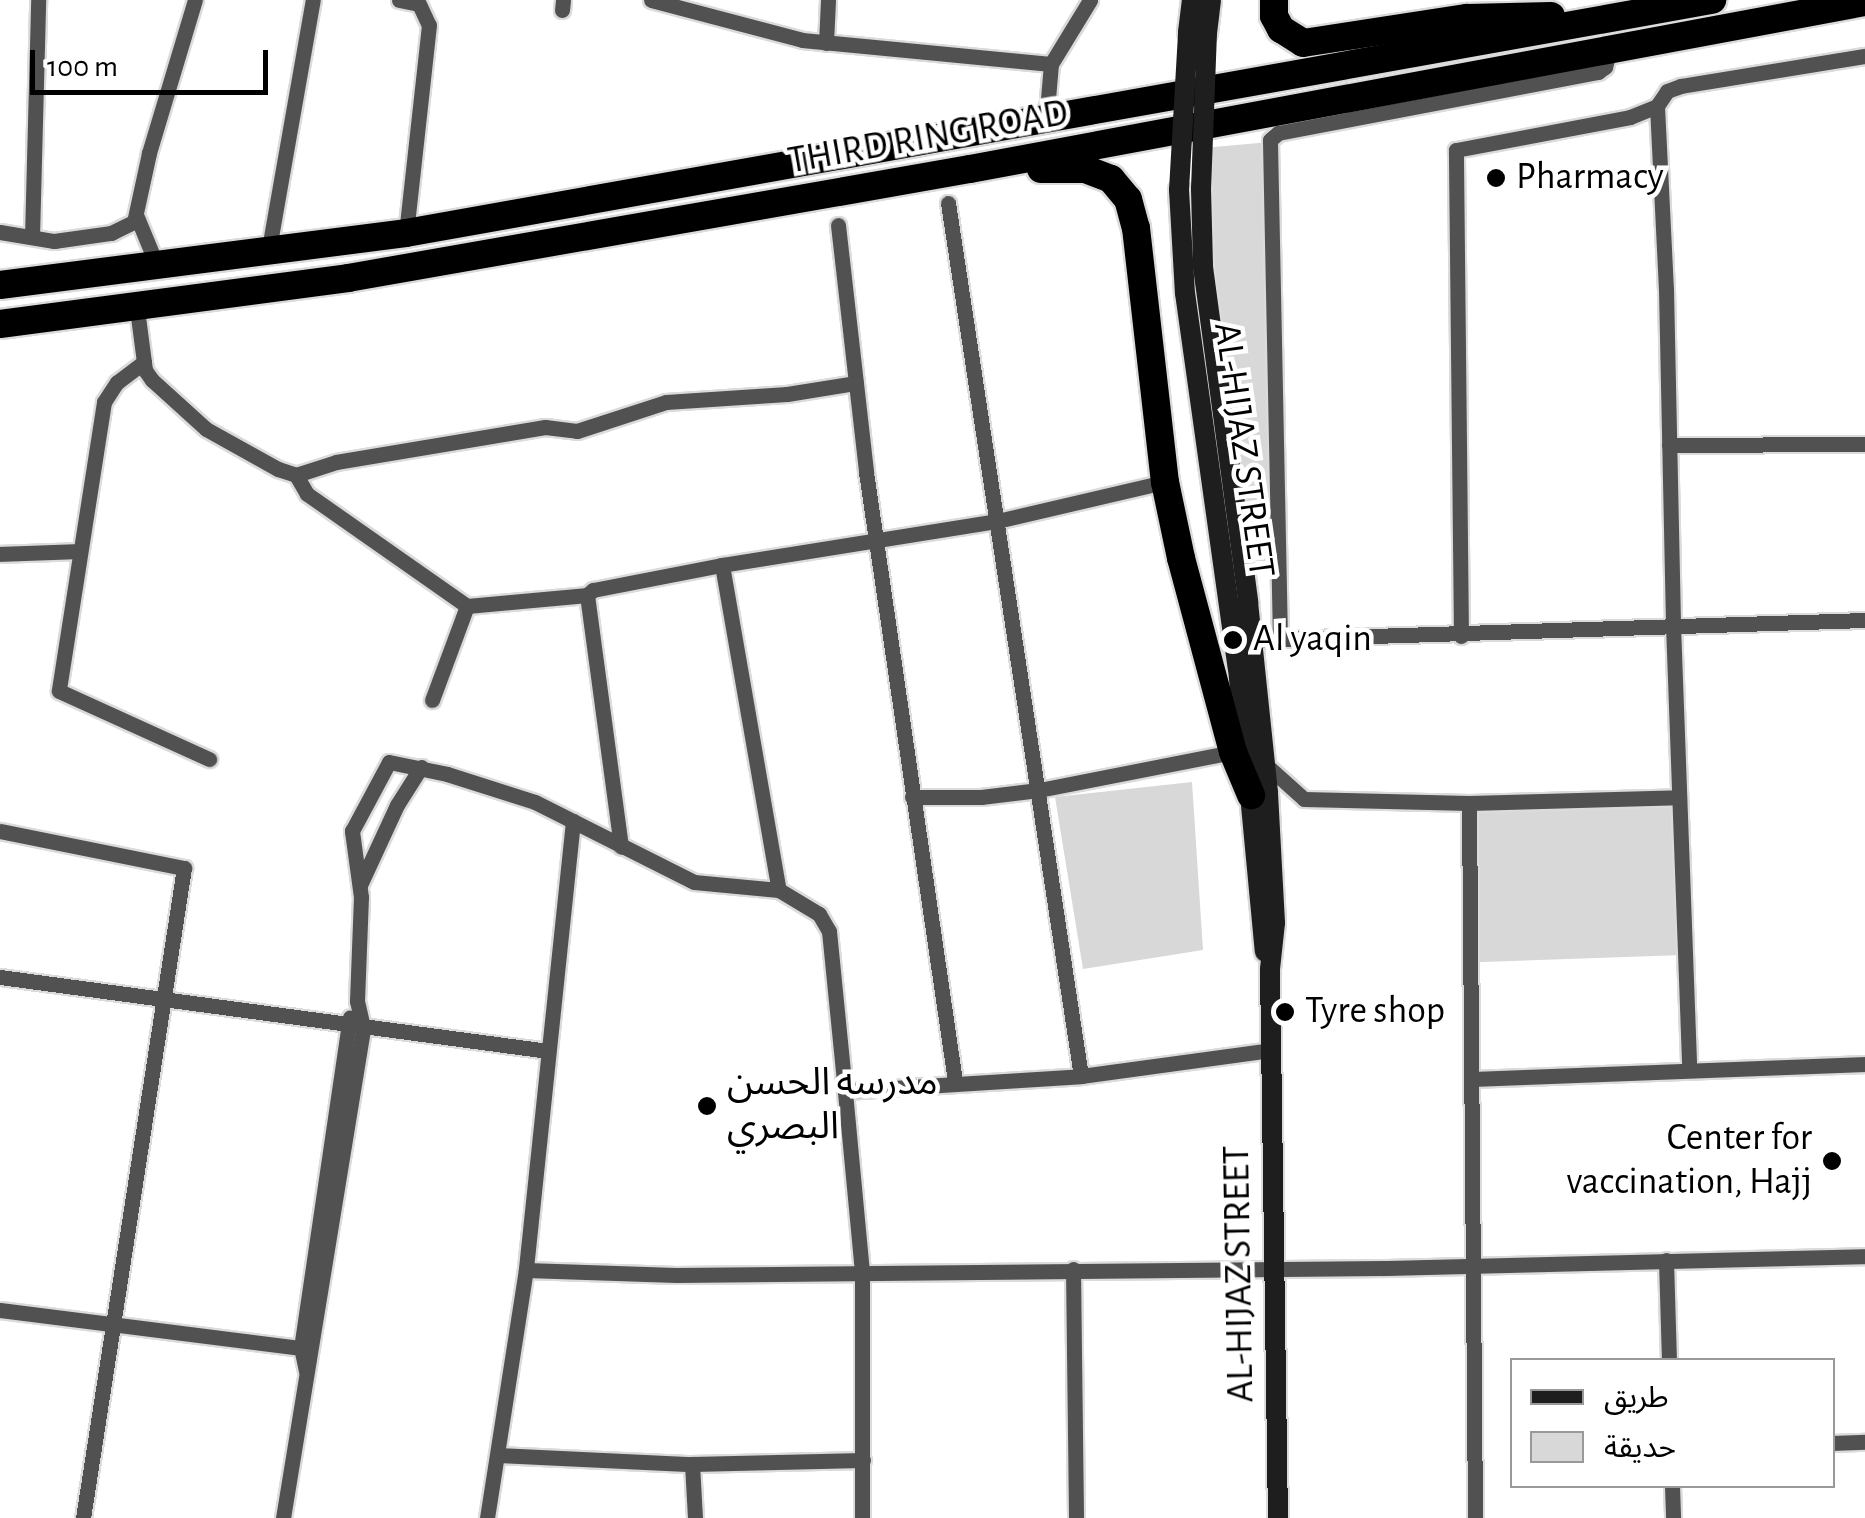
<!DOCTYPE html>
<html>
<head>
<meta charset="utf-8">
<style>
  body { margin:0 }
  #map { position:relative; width:1865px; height:1518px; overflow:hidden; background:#fff; font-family:"Alegreya Sans","Noto Sans Arabic",sans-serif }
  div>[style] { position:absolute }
  .green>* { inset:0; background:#d8d8d8; transform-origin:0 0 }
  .roads { filter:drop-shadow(2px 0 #dbdbdb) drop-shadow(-2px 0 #dbdbdb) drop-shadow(0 2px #dbdbdb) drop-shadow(0 -2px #dbdbdb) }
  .street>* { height:15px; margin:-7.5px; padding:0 7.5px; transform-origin:7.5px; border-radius:7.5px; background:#515151 }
  .secondary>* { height:20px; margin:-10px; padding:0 10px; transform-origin:10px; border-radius:10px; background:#1e1e1e }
  .highway>* { height:28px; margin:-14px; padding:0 14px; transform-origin:14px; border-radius:14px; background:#000 }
  .secondary-bridge>* { height:20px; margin:-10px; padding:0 10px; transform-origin:10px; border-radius:10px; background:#1e1e1e }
  .dots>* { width:28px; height:28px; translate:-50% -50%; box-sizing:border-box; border:5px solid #fff; border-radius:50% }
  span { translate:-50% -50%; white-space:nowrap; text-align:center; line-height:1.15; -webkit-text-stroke:9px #fff; paint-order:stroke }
  .street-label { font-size:38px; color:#000 }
  .poi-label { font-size:38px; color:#000 }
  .left { translate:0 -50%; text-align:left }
  .right { translate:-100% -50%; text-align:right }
  .legend { position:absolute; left:1510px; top:1358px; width:325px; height:130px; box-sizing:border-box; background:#fff; border:2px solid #999; margin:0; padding:12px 18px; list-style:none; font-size:30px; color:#000 }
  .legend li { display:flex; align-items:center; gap:20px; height:50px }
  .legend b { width:50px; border:2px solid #999 }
  .scale { position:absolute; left:30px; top:50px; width:238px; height:45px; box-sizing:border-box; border:5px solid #000; border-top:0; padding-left:12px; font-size:30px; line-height:35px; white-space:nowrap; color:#000; -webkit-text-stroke:8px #fff; paint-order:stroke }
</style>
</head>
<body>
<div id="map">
  <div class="green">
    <div style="clip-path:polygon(1270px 142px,1279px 562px,1244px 560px,1205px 268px,1203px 148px)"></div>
    <div style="clip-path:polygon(1192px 782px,1203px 950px,1083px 969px,1055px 797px)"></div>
    <div style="left:1678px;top:797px;width:158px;height:208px;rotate:88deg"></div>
  </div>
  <div class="roads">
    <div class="street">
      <div style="left:399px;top:0;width:20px;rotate:11deg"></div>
      <div style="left:419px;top:4px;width:23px;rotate:65deg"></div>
      <div style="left:429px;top:25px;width:209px;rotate:96.3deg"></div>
      <div style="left:651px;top:0;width:156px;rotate:14.8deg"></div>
      <div style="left:802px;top:40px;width:250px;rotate:5.5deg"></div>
      <div style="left:562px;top:10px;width:10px;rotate:-84deg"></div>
      <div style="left:826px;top:43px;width:43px;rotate:-87.3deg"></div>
      <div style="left:1657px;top:106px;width:183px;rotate:87.2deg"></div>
      <div style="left:1666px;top:289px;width:336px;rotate:88.8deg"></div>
      <div style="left:1673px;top:625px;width:445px;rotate:87.9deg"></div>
      <div style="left:1046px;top:122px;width:58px;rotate:-85.1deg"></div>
      <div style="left:1051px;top:64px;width:75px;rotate:-58.6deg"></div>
      <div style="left:948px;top:203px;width:883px;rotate:81.34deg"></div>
      <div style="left:137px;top:217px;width:55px;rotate:67.6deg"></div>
      <div style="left:838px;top:225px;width:249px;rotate:83.5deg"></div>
      <div style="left:866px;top:472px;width:615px;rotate:81.69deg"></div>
      <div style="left:0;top:232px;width:55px;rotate:9.5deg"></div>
      <div style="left:54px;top:241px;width:58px;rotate:-8deg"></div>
      <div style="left:111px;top:233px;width:25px;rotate:-26deg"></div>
      <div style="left:134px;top:222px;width:71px;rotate:-77.7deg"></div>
      <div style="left:149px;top:153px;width:160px;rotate:-73.3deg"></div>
      <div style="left:32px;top:237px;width:237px;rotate:-88.5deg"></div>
      <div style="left:268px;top:254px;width:258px;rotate:-80deg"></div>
      <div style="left:137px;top:309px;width:62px;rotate:82.5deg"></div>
      <div style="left:145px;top:370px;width:12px;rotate:55deg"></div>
      <div style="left:152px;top:380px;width:73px;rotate:42.2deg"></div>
      <div style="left:206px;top:429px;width:82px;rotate:29.1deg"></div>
      <div style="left:278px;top:469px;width:19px;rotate:18deg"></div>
      <div style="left:296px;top:475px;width:42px;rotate:-18deg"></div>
      <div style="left:336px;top:462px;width:212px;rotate:-9.5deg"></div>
      <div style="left:545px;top:427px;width:32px;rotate:7deg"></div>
      <div style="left:577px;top:431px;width:94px;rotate:-18deg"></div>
      <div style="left:666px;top:402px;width:121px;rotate:-3.8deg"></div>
      <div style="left:787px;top:394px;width:70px;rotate:-9.1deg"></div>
      <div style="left:144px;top:362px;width:34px;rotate:143deg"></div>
      <div style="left:117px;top:382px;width:24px;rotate:123deg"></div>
      <div style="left:104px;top:402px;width:292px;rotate:98.9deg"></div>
      <div style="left:59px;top:691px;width:165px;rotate:24.4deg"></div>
      <div style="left:1669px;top:445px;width:196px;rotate:-0.3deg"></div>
      <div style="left:296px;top:475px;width:22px;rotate:60deg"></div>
      <div style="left:307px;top:494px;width:195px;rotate:35deg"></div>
      <div style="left:467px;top:606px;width:121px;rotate:-5.2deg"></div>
      <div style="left:587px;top:595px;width:8px;rotate:-40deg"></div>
      <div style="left:593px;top:590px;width:131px;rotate:-11deg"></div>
      <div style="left:722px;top:565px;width:278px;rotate:-9.1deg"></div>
      <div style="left:997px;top:521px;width:172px;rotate:-13.1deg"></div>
      <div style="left:0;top:554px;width:80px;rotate:-2.1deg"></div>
      <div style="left:722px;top:565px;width:330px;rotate:80.1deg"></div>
      <div style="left:779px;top:890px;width:47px;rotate:31deg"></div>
      <div style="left:819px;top:914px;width:20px;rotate:60deg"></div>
      <div style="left:829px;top:931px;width:161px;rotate:84.3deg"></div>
      <div style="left:587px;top:595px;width:254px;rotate:82.3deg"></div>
      <div style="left:1461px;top:636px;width:486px;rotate:-90.6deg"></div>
      <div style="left:1456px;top:150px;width:177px;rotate:-10.7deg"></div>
      <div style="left:1630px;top:117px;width:29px;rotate:-22deg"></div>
      <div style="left:1657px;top:106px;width:18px;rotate:-56deg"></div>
      <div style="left:1667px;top:91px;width:15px;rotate:-20deg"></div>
      <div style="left:1681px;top:86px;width:186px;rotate:-9.3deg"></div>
      <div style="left:1249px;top:640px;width:616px;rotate:-1.86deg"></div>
      <div style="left:1280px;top:640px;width:500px;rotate:-91.15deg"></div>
      <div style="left:1270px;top:140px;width:11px;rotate:-41deg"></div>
      <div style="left:1278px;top:133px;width:326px;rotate:-10.8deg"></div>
      <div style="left:1598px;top:72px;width:9px;rotate:-36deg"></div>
      <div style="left:1605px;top:67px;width:19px;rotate:-74deg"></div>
      <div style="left:432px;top:700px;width:100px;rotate:-69.6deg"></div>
      <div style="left:1265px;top:764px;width:52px;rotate:41.9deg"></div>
      <div style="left:1304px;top:799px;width:165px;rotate:1.4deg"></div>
      <div style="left:1469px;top:803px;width:210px;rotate:-1.6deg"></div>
      <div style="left:912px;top:797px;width:69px"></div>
      <div style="left:981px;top:797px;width:58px;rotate:-6.9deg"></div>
      <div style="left:1039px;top:790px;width:198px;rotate:-11.1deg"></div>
      <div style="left:1469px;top:803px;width:715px;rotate:89.52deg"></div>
      <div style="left:573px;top:821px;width:451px;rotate:96deg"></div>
      <div style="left:526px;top:1270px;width:150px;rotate:1.9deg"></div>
      <div style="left:676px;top:1275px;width:708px;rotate:-0.57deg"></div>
      <div style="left:1384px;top:1268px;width:481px;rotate:-1.4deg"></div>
      <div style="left:0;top:831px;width:188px;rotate:11.4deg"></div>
      <div style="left:184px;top:868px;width:658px;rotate:98.83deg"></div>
      <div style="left:360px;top:885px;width:88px;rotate:-65.2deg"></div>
      <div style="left:397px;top:805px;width:45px;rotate:-57.7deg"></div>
      <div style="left:0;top:977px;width:553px;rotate:7.69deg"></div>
      <div style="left:1473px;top:1079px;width:392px;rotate:-2.2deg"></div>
      <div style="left:1666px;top:1260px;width:100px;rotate:88.3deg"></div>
      <div style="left:1073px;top:1269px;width:249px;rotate:89.3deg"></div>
      <div style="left:0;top:1310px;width:310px;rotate:7.2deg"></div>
      <div style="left:306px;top:1371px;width:24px;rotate:-102deg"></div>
      <div style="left:301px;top:1348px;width:334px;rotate:-81.6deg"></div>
      <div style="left:1832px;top:1443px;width:33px;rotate:-2deg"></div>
      <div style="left:498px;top:1455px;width:194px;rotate:2.7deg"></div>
      <div style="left:692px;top:1464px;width:171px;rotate:-1.3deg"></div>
      <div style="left:692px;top:1464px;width:54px;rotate:86.8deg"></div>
      <div style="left:1672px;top:1486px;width:32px;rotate:88deg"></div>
      <div style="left:283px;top:1518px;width:497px;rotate:-80.7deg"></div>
      <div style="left:363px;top:1027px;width:27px;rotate:-103deg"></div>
      <div style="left:357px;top:1001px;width:104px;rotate:-87.8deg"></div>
      <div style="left:361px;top:897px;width:67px;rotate:-97.8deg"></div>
      <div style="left:352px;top:831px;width:78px;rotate:-61.8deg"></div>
      <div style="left:389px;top:762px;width:59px;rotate:11.7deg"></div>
      <div style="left:447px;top:774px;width:92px;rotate:17.7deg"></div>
      <div style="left:535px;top:802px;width:178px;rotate:26.7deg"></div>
      <div style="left:694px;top:882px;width:85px;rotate:5.4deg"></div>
      <div style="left:487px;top:1518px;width:251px;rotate:-81.1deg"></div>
      <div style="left:862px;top:1518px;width:246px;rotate:-90deg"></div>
      <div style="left:862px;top:1272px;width:182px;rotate:-95.4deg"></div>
      <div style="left:845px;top:1091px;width:236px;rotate:-3.6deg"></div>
      <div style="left:1081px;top:1076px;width:193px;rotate:-7.8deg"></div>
    </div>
    <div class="secondary">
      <div style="left:1188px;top:32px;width:32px;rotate:-83deg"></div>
      <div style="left:1207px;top:33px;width:33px;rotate:-83deg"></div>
      <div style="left:1201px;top:189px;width:78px;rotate:88.5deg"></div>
      <div style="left:1203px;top:267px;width:338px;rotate:82.3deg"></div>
      <div style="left:1248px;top:602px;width:192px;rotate:84deg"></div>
      <div style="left:1268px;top:793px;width:130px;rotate:86.9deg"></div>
      <div style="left:1275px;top:923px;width:46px;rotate:96.2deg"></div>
      <div style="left:1270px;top:969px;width:549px;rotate:89.17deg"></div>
      <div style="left:1179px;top:190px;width:103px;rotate:86.7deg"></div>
      <div style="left:1185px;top:293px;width:379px;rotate:82deg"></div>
      <div style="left:1238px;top:668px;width:285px;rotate:84.6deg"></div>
    </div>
    <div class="highway">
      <div style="left:1274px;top:0;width:16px;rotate:90deg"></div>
      <div style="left:1274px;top:16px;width:15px;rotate:62deg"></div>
      <div style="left:1281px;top:29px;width:26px;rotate:32deg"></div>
      <div style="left:1303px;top:43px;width:166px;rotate:-8.7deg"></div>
      <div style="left:1467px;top:18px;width:84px;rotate:-1.4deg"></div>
      <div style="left:1041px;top:169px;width:44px"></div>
      <div style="left:1085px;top:169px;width:28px;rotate:21deg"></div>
      <div style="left:1111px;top:179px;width:26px;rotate:50deg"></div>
      <div style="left:1128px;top:199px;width:30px;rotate:75deg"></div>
      <div style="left:1136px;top:228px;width:256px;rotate:83.5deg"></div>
      <div style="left:1165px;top:482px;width:78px;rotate:78.1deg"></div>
      <div style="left:1181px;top:558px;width:201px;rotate:75deg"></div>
      <div style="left:1233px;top:752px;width:47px;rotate:67.3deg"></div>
      <div style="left:0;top:285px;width:409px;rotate:-7.3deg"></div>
      <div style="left:406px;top:233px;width:1327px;rotate:-10.12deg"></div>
      <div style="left:0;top:324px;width:351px;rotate:-7.5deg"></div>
      <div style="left:348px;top:278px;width:631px;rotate:-9.94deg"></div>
      <div style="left:970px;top:169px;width:910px;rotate:-10.57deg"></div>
    </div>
  </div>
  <div class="secondary-bridge">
    <div style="left:1201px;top:189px;width:156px;rotate:-87.8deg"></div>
    <div style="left:1179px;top:190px;width:158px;rotate:-86.7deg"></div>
  </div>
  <div class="dots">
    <div style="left:1496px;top:178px;background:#000"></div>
    <div style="left:1233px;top:640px;background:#000"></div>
    <div style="left:1285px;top:1012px;background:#000"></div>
    <div style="left:707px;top:1106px;background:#000"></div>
    <div style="left:1832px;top:1161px;background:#000"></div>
  </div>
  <div class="street-label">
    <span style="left:928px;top:138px;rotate:-10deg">THIRD RING ROAD</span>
    <span style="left:1243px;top:450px;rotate:82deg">AL-HIJAZ STREET</span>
    <span style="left:1240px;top:1274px;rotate:-91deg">AL-HIJAZ STREET</span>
  </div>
  <div class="poi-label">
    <span class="left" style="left:1516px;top:178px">Pharmacy</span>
    <span class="left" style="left:1253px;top:640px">Al yaqin</span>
    <span class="left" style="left:1305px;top:1012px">Tyre shop</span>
    <span class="left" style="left:727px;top:1106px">مدرسه الحسن<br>البصري</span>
    <span class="right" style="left:1812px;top:1161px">Center for<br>vaccination, Hajj</span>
  </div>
  <ul class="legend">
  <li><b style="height:12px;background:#1e1e1e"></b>طريق</li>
  <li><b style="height:28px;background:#d8d8d8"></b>حديقة</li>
  </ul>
  <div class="scale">100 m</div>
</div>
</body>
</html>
